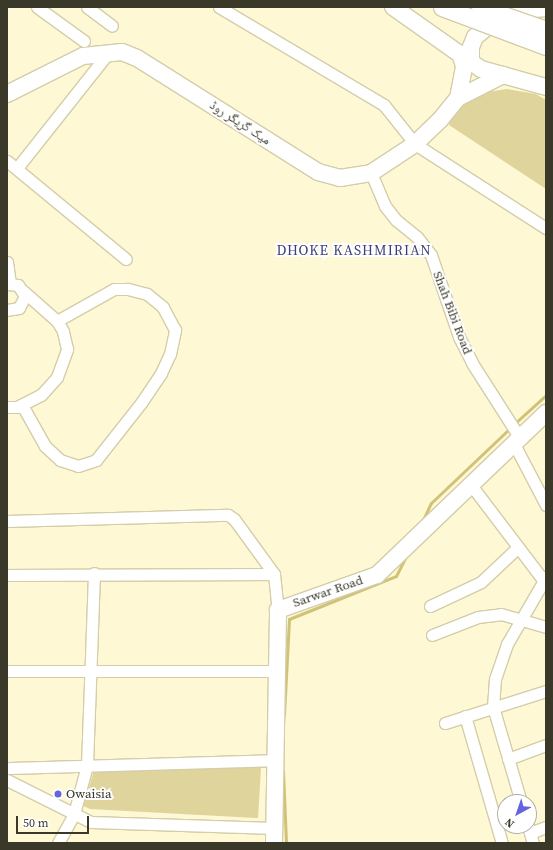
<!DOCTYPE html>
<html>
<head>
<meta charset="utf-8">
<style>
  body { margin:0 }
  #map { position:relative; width:553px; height:850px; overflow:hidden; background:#fef8d4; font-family:"Source Serif 4","Noto Naskh Arabic",serif }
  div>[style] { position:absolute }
  .green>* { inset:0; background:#dfd49b }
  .stream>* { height:3px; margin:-1.5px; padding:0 1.5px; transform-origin:1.5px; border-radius:1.5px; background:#d0c276 }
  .roads { filter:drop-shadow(1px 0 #d3cda9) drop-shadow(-1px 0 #d3cda9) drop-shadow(0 1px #d3cda9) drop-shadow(0 -1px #d3cda9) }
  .street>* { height:11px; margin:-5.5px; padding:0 5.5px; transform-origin:5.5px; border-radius:5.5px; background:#fff }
  .secondary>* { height:16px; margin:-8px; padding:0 8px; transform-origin:8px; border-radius:8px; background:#fff }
  .bridges { filter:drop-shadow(1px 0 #d3cda9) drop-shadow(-1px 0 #d3cda9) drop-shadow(0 1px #d3cda9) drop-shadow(0 -1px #d3cda9) }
  .primary-bridge>* { height:17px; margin:-8.5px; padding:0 8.5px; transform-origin:8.5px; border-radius:8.5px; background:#fff }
  .dots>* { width:11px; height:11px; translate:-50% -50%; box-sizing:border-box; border:2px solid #fff; border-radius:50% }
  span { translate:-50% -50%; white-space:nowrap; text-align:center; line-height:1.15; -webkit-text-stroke:4px #fff; paint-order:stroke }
  .street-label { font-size:13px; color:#3a3829 }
  .poi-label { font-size:13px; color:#3a3829 }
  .left { translate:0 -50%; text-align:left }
  .neighbourhood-label { font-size:14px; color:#3c3e7a; letter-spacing:1px }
  .frame { position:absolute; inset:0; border:8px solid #3a3829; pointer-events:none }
  .north { position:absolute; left:497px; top:794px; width:40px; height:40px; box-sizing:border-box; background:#fff; border:1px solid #b0afa9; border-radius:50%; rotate:220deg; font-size:11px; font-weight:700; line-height:16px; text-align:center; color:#3a3829 }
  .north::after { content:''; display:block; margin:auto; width:14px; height:18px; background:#6465de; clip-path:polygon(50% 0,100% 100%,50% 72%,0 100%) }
  .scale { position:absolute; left:16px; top:816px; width:73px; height:18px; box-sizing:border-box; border:2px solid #3a3829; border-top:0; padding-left:5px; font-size:12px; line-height:14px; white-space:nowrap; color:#3a3829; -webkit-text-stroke:3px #fff; paint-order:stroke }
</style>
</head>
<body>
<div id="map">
  <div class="green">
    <div style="clip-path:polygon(507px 89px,536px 94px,546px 100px,546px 189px,449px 125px,452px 115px,479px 93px)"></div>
    <div style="clip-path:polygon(95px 767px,261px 768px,258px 818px,90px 809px,79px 804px,87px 794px)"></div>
  </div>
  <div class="stream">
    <div style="left:514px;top:424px;width:43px;rotate:-42.2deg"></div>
    <div style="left:422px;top:522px;width:21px;rotate:-65deg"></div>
    <div style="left:431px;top:503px;width:109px;rotate:-43.5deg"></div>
    <div style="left:284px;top:715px;width:96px;rotate:-87deg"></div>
    <div style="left:289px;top:619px;width:115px;rotate:-21.9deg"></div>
    <div style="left:396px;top:576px;width:20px;rotate:-63deg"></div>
    <div style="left:283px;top:771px;width:72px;rotate:87.6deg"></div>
  </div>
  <div class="roads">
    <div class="street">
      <div style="left:37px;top:7px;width:58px;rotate:35.9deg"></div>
      <div style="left:87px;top:7px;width:31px;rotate:37deg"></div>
      <div style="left:219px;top:7px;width:192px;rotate:30.7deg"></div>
      <div style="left:384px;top:105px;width:50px;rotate:51.5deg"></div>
      <div style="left:415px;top:144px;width:156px;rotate:32.7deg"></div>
      <div style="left:7px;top:161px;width:154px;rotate:39.5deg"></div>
      <div style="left:17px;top:168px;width:148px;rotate:-51.6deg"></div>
      <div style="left:371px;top:173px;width:36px;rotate:67deg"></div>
      <div style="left:385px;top:206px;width:18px;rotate:52deg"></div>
      <div style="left:396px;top:220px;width:27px;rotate:39deg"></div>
      <div style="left:417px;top:237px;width:23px;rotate:52deg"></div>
      <div style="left:431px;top:255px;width:87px;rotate:71.1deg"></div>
      <div style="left:459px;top:337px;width:29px;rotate:63deg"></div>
      <div style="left:472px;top:363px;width:89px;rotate:57.4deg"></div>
      <div style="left:7px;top:262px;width:21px;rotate:82deg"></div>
      <div style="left:7px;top:284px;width:11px;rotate:5deg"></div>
      <div style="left:18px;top:285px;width:13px;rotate:58deg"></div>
      <div style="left:25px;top:296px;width:13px;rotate:117deg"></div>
      <div style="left:19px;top:308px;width:12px;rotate:171deg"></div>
      <div style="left:22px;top:405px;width:47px;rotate:60.7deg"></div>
      <div style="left:45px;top:446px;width:21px;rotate:43deg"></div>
      <div style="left:60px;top:460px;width:19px;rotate:18deg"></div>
      <div style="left:78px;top:466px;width:19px;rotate:-18deg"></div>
      <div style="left:96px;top:460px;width:73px;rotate:-51.7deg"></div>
      <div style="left:141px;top:403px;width:36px;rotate:-56deg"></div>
      <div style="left:161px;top:373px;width:21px;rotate:-65deg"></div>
      <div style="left:170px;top:354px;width:25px;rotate:-78deg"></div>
      <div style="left:175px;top:330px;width:26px;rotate:-118deg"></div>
      <div style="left:163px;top:307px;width:21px;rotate:-141deg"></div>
      <div style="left:147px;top:294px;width:20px;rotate:-165deg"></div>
      <div style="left:128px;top:289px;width:14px;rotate:180deg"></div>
      <div style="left:114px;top:289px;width:65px;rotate:150.7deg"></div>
      <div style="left:7px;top:407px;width:10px"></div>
      <div style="left:17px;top:407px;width:27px;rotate:-27deg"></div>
      <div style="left:41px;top:395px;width:24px;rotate:-48deg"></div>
      <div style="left:57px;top:377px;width:30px;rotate:-70deg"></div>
      <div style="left:67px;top:349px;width:18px;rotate:-103deg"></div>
      <div style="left:63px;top:331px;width:12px;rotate:-121deg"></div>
      <div style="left:57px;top:321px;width:45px;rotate:-138.6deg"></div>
      <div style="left:514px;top:444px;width:69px;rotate:62.3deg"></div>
      <div style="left:471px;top:485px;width:121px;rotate:52.8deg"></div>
      <div style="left:7px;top:521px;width:221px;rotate:-1.6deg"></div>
      <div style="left:228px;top:515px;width:7px;rotate:34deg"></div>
      <div style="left:234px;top:519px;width:68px;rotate:54deg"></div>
      <div style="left:274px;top:574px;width:36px;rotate:84deg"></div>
      <div style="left:7px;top:575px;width:267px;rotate:-0.2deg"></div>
      <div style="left:430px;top:606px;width:56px;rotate:-25.2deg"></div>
      <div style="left:481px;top:582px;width:50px;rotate:-43.4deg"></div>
      <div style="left:432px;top:635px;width:49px;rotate:-21.4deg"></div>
      <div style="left:478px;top:617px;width:23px;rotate:-7deg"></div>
      <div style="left:501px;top:614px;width:47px;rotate:16.1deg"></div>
      <div style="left:7px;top:671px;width:272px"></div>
      <div style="left:465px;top:716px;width:132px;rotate:73.8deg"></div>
      <div style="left:445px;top:723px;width:106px;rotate:-17.6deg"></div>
      <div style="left:508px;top:759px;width:40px;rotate:-20.2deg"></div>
      <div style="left:7px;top:768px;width:268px;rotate:-1.7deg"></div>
      <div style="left:7px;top:780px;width:94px;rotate:26.6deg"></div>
      <div style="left:91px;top:822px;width:183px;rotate:1.9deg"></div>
      <div style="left:521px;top:802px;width:99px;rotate:-106.4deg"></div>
      <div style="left:493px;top:707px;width:28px;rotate:-86deg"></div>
      <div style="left:495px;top:679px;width:37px;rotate:-71deg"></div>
      <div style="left:507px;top:644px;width:78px;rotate:-59.8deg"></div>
      <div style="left:528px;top:826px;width:18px;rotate:74deg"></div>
      <div style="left:530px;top:833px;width:17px;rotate:-21deg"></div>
      <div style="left:58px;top:843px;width:33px;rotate:-61deg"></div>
      <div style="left:74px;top:814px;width:51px;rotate:-75.1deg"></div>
      <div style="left:87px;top:765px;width:192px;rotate:-87.9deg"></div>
    </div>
    <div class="secondary">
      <div style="left:393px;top:7px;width:108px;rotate:35.2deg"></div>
      <div style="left:481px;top:69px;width:67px;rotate:15.5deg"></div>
      <div style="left:471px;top:63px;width:16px;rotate:-90deg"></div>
      <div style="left:471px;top:47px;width:11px;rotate:-68deg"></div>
      <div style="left:475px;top:37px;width:28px;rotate:-39deg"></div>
      <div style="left:497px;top:19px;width:18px;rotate:-29deg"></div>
      <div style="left:513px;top:10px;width:33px;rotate:-3deg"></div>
      <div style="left:7px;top:94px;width:85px;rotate:-26.6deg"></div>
      <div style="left:83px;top:56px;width:39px;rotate:-6deg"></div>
      <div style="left:122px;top:52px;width:16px;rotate:22deg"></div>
      <div style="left:137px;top:58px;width:214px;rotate:32.2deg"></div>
      <div style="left:318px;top:172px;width:23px;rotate:15deg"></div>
      <div style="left:340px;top:178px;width:31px;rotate:-9deg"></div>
      <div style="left:371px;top:173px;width:53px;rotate:-33.4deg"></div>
      <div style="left:415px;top:144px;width:35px;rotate:-44deg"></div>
      <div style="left:440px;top:120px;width:28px;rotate:-51deg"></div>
      <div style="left:458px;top:98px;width:51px;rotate:-27.1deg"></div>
      <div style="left:458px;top:98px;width:33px;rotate:-79deg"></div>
      <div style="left:464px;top:66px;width:13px;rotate:-108deg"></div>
      <div style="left:274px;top:843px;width:233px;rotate:-89deg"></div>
      <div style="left:278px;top:610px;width:105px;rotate:-19.5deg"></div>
      <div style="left:377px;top:575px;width:234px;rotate:-43.8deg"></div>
    </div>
  </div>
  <div class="bridges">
    <div class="primary-bridge">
      <div style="left:442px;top:7px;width:111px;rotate:20.6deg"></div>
      <div style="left:480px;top:7px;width:70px;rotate:19.2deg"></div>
    </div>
  </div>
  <div class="dots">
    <div style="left:58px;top:794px;background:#6465de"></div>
  </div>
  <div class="street-label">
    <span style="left:240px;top:123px;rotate:33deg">میک گریگر روڈ</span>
    <span style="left:452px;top:313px;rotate:69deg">Shah Bibi Road</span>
    <span style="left:328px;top:592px;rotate:-19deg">Sarwar Road</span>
  </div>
  <div class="poi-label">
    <span class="left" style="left:66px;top:794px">Owaisia</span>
  </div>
  <div class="neighbourhood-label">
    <span style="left:354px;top:250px">DHOKE KASHMIRIAN</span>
  </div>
  <div class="frame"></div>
  <div class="north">N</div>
  <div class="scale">50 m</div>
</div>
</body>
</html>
